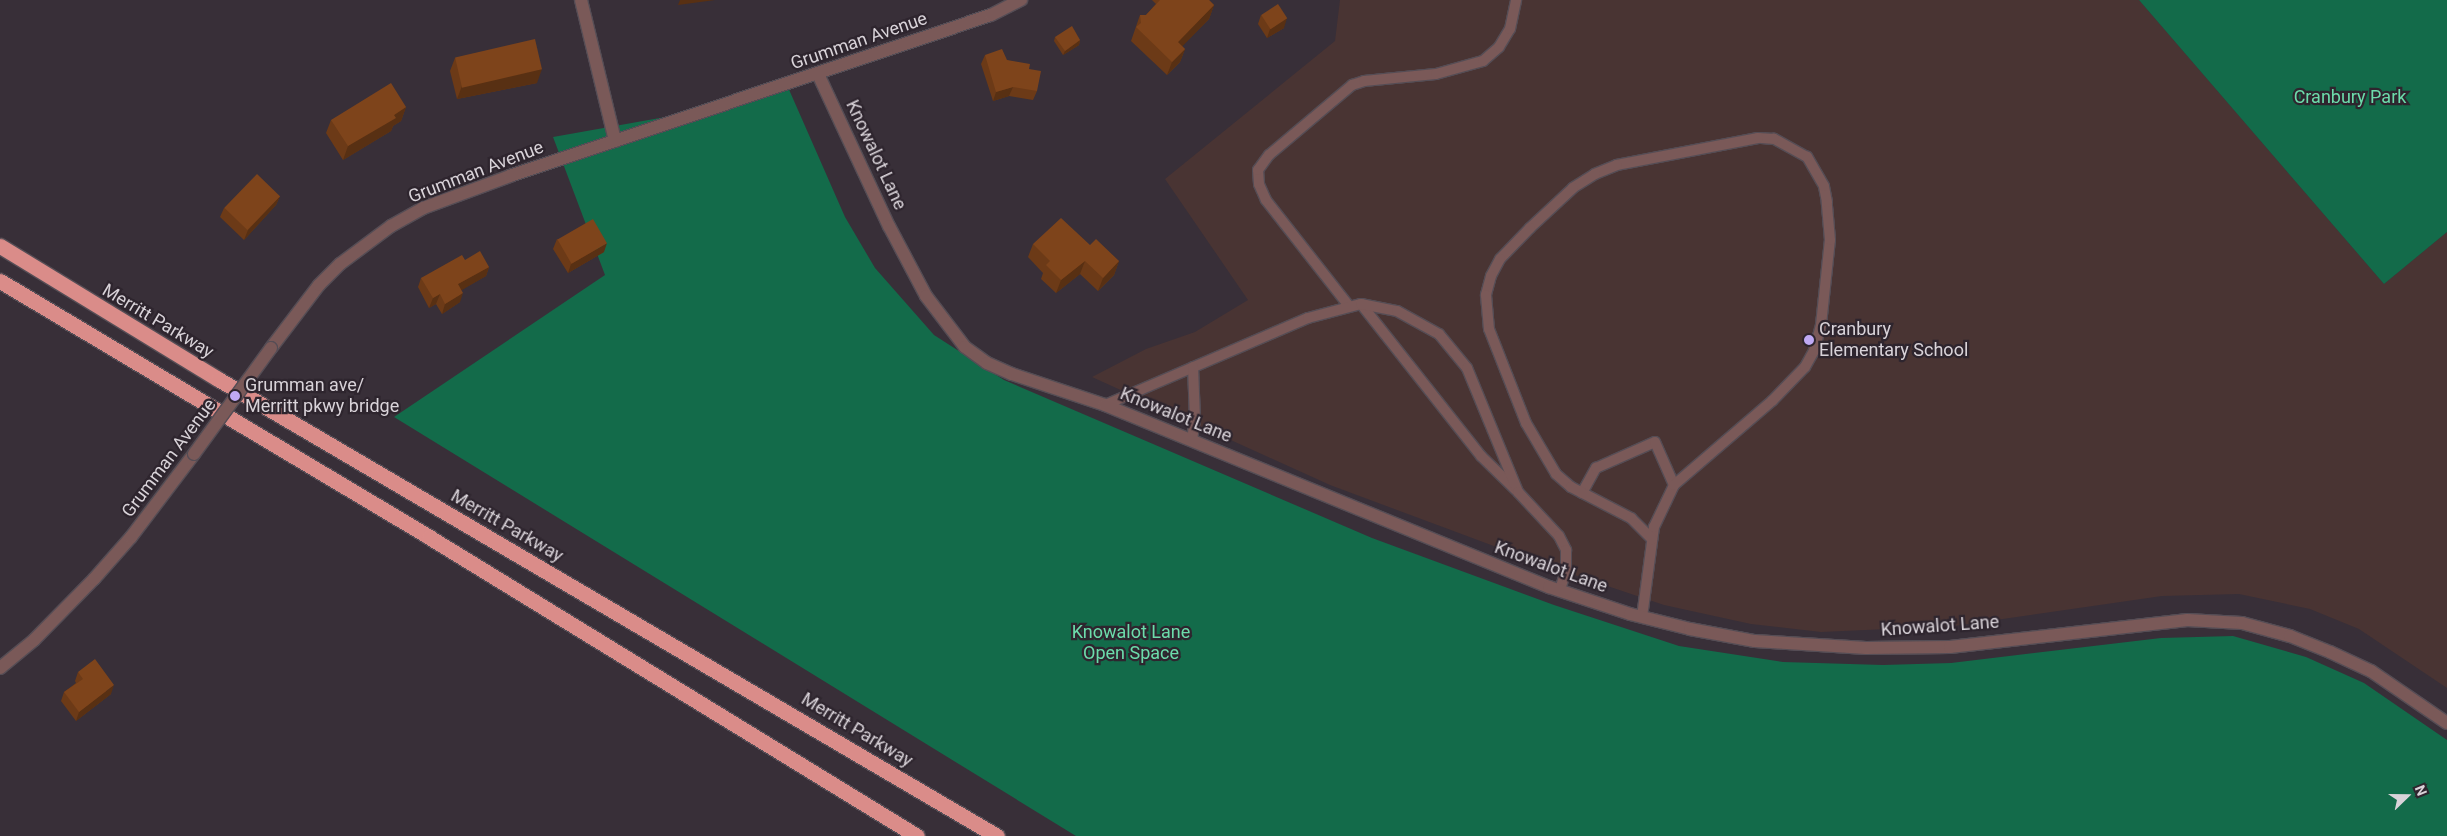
<!DOCTYPE html>
<html>
<head>
<meta charset="utf-8">
<style>
  body { margin:0 }
  #map { position:relative; width:2447px; height:836px; overflow:hidden; background:#382f38; font-family:Roboto,sans-serif }
  div>[style] { position:absolute }
  .education>* { inset:0; background:#493433 }
  .green>* { inset:0; background:#136b4a }
  .roads { filter:drop-shadow(1px 0 #554d55) drop-shadow(-1px 0 #554d55) drop-shadow(0 1px #554d55) drop-shadow(0 -1px #554d55) }
  .service>* { height:10px; margin:-5px; padding:0 5px; transform-origin:5px; border-radius:5px; background:#7a5958 }
  .minor>* { height:12px; margin:-6px; padding:0 6px; transform-origin:6px; border-radius:6px; background:#7a5958 }
  .tertiary>* { height:12px; margin:-6px; padding:0 6px; transform-origin:6px; border-radius:6px; background:#7a5958 }
  .motorway>* { height:15px; margin:-7.5px; padding:0 7.5px; transform-origin:7.5px; border-radius:7.5px; background:#da8c89 }
  .bridges { filter:drop-shadow(1px 0 #554d55) drop-shadow(-1px 0 #554d55) drop-shadow(0 1px #554d55) drop-shadow(0 -1px #554d55) }
  .tertiary-bridge>* { height:12px; margin:-6px; padding:0 6px; transform-origin:6px; border-radius:6px; background:#7a5958 }
  .wall>* { inset:0; background:#6c3a17 }
  .shaded-wall>* { inset:0; background:#583013 }
  .building>* { inset:0; background:#7e441b; transform-origin:0 0 }
  .dots>* { width:14px; height:14px; translate:-50% -50%; box-sizing:border-box; border:2px solid #2e252e; border-radius:50% }
  span { translate:-50% -50%; white-space:nowrap; text-align:center; line-height:1.15; -webkit-text-stroke:4.5px #2e252e; paint-order:stroke }
  .street-label { font-size:18px; color:#d9d3d9 }
  .park-label { font-size:18px; color:#6cdcab }
  .poi-label { font-size:18px; color:#d9d3d9 }
  .left { translate:0 -50%; text-align:left }
  .north { position:absolute; left:2382px; top:771px; width:50px; height:50px; -webkit-text-stroke:4px #2e252e; paint-order:stroke; rotate:68deg; font-size:14px; font-weight:700; line-height:20px; text-align:center; color:#d9d3d9 }
  .north::after { content:''; display:block; margin:auto; width:18px; height:22px; background:#d9d3d9; clip-path:polygon(50% 0,100% 100%,50% 72%,0 100%) }
</style>
</head>
<body>
<div id="map">
  <div class="education">
    <div style="clip-path:polygon(1340px 0,2139px 0,2384px 284px,2447px 232px,2447px 688px,2359px 629px,2310px 609px,2239px 594px,2162px 596px,1954px 626px,1821px 632px,1751px 624px,1664px 605px,1542px 564px,1330px 485px,1092px 377px,1146px 349px,1195px 332px,1248px 300px,1165px 179px,1335px 41px)"></div>
  </div>
  <div class="green">
    <div style="clip-path:polygon(2139px 0,2447px 0,2447px 232px,2384px 284px)"></div>
    <div style="clip-path:polygon(787px 85px,845px 217px,875px 268px,934px 335px,1004px 380px,1372px 538px,1554px 605px,1679px 646px,1783px 662px,1883px 665px,1951px 663px,2161px 638px,2233px 636px,2306px 657px,2364px 683px,2447px 740px,2447px 836px,1076px 836px,394px 417px,605px 275px,553px 137px,671px 116px)"></div>
  </div>
  <div class="roads">
    <div class="service">
      <div style="left:1361px;top:304px;width:194px;rotate:51.7deg"></div>
      <div style="left:1481px;top:456px;width:49px;rotate:44.2deg"></div>
      <div style="left:1349px;top:306px;width:135px;rotate:-128.1deg"></div>
      <div style="left:1266px;top:200px;width:17px;rotate:-114deg"></div>
      <div style="left:1259px;top:184px;width:14px;rotate:-94deg"></div>
      <div style="left:1258px;top:170px;width:19px;rotate:-54deg"></div>
      <div style="left:1269px;top:155px;width:109px;rotate:-40.1deg"></div>
      <div style="left:1352px;top:85px;width:13px;rotate:-18deg"></div>
      <div style="left:1364px;top:81px;width:72px;rotate:-5.6deg"></div>
      <div style="left:1436px;top:74px;width:49px;rotate:-15.5deg"></div>
      <div style="left:1483px;top:61px;width:21px;rotate:-41deg"></div>
      <div style="left:1499px;top:47px;width:21px;rotate:-59deg"></div>
      <div style="left:1510px;top:29px;width:30px;rotate:-78deg"></div>
      <div style="left:1105px;top:405px;width:221px;rotate:-23.2deg"></div>
      <div style="left:1308px;top:318px;width:55px;rotate:-14.8deg"></div>
      <div style="left:1361px;top:304px;width:37px;rotate:11deg"></div>
      <div style="left:1397px;top:311px;width:48px;rotate:28.7deg"></div>
      <div style="left:1439px;top:334px;width:44px;rotate:50.5deg"></div>
      <div style="left:1467px;top:368px;width:134px;rotate:67.6deg"></div>
      <div style="left:1518px;top:492px;width:60px;rotate:47deg"></div>
      <div style="left:1559px;top:536px;width:16px;rotate:63deg"></div>
      <div style="left:1566px;top:550px;width:21px;rotate:90deg"></div>
      <div style="left:1566px;top:571px;width:20px;rotate:108deg"></div>
      <div style="left:1192px;top:440px;width:21px;rotate:-82deg"></div>
      <div style="left:1195px;top:419px;width:52px;rotate:-92.2deg"></div>
      <div style="left:1582px;top:493px;width:29px;rotate:-61deg"></div>
      <div style="left:1596px;top:468px;width:64px;rotate:-23.8deg"></div>
      <div style="left:1655px;top:442px;width:47px;rotate:66.2deg"></div>
      <div style="left:1642px;top:617px;width:91px;rotate:-82.4deg"></div>
      <div style="left:1654px;top:527px;width:47px;rotate:-64.5deg"></div>
      <div style="left:1674px;top:485px;width:129px;rotate:-40.6deg"></div>
      <div style="left:1772px;top:401px;width:47px;rotate:-45.9deg"></div>
      <div style="left:1805px;top:367px;width:18px;rotate:-61deg"></div>
      <div style="left:1814px;top:351px;width:27px;rotate:-75deg"></div>
      <div style="left:1821px;top:325px;width:85px;rotate:-84deg"></div>
      <div style="left:1830px;top:240px;width:38px;rotate:-95deg"></div>
      <div style="left:1827px;top:202px;width:16px;rotate:-101deg"></div>
      <div style="left:1824px;top:186px;width:34px;rotate:-120deg"></div>
      <div style="left:1807px;top:157px;width:38px;rotate:-151deg"></div>
      <div style="left:1774px;top:139px;width:16px;rotate:-176deg"></div>
      <div style="left:1758px;top:138px;width:144px;rotate:169.2deg"></div>
      <div style="left:1617px;top:165px;width:24px;rotate:158deg"></div>
      <div style="left:1595px;top:174px;width:26px;rotate:148deg"></div>
      <div style="left:1573px;top:188px;width:59px;rotate:137.1deg"></div>
      <div style="left:1530px;top:228px;width:43px;rotate:134.1deg"></div>
      <div style="left:1500px;top:259px;width:19px;rotate:118deg"></div>
      <div style="left:1491px;top:276px;width:20px;rotate:105deg"></div>
      <div style="left:1486px;top:295px;width:34px;rotate:85deg"></div>
      <div style="left:1489px;top:329px;width:101px;rotate:68.5deg"></div>
      <div style="left:1526px;top:423px;width:59px;rotate:59.5deg"></div>
      <div style="left:1556px;top:474px;width:20px;rotate:41deg"></div>
      <div style="left:1571px;top:487px;width:68px;rotate:27.3deg"></div>
      <div style="left:1631px;top:518px;width:30px;rotate:45deg"></div>
    </div>
    <div class="minor">
      <div style="left:581px;top:0;width:145px;rotate:76.4deg"></div>
      <div style="left:818px;top:74px;width:168px;rotate:65deg"></div>
      <div style="left:889px;top:226px;width:79px;rotate:62.1deg"></div>
      <div style="left:926px;top:296px;width:64px;rotate:52.6deg"></div>
      <div style="left:965px;top:347px;width:27px;rotate:36deg"></div>
      <div style="left:987px;top:363px;width:27px;rotate:24deg"></div>
      <div style="left:1012px;top:374px;width:98px;rotate:18.4deg"></div>
      <div style="left:1105px;top:405px;width:480px;rotate:22.3deg"></div>
      <div style="left:1549px;top:587px;width:85px;rotate:18.4deg"></div>
      <div style="left:1630px;top:614px;width:62px;rotate:14deg"></div>
      <div style="left:1690px;top:629px;width:66px;rotate:10.5deg"></div>
      <div style="left:1755px;top:641px;width:111px;rotate:3.6deg"></div>
      <div style="left:1866px;top:648px;width:84px;rotate:-0.7deg"></div>
      <div style="left:1950px;top:647px;width:239px;rotate:-6.5deg"></div>
      <div style="left:2187px;top:620px;width:55px;rotate:3.1deg"></div>
      <div style="left:2242px;top:623px;width:50px;rotate:15.2deg"></div>
      <div style="left:2290px;top:636px;width:43px;rotate:21.8deg"></div>
      <div style="left:2330px;top:652px;width:45px;rotate:24.9deg"></div>
      <div style="left:2371px;top:671px;width:92px;rotate:34.4deg"></div>
    </div>
    <div class="tertiary">
      <div style="left:271px;top:348px;width:79px;rotate:-52.7deg"></div>
      <div style="left:319px;top:285px;width:30px;rotate:-45deg"></div>
      <div style="left:340px;top:264px;width:64px;rotate:-36.7deg"></div>
      <div style="left:391px;top:226px;width:37px;rotate:-29deg"></div>
      <div style="left:423px;top:208px;width:93px;rotate:-20.2deg"></div>
      <div style="left:510px;top:176px;width:507px;rotate:-18.51deg"></div>
      <div style="left:991px;top:15px;width:34px;rotate:-27deg"></div>
      <div style="left:0;top:668px;width:44px;rotate:-39.5deg"></div>
      <div style="left:34px;top:640px;width:86px;rotate:-45.5deg"></div>
      <div style="left:94px;top:579px;width:56px;rotate:-48.6deg"></div>
      <div style="left:131px;top:537px;width:104px;rotate:-52.8deg"></div>
    </div>
    <div class="motorway">
      <div style="left:0;top:246px;width:255px;rotate:31.4deg"></div>
      <div style="left:218px;top:379px;width:903px;rotate:30.4deg"></div>
      <div style="left:0;top:281px;width:500px;rotate:30.8deg"></div>
      <div style="left:429px;top:537px;width:572px;rotate:31.5deg"></div>
    </div>
  </div>
  <div class="bridges">
    <div class="tertiary-bridge">
      <div style="left:194px;top:454px;width:131px;rotate:-54deg"></div>
    </div>
  </div>
  <div class="wall">
    <div style="clip-path:polygon(1152px 0,1209px 0,1214px 5px,1209px 19px,1182px 46px,1185px 49px,1180px 62px,1167px 75px,1131px 41px,1140px 15px,1146px 15px,1156px 4px)"></div>
    <div style="clip-path:polygon(1261px 15px,1284px 28px,1267px 38px,1258px 24px)"></div>
    <div style="clip-path:polygon(1055px 37px,1080px 40px,1079px 45px,1063px 55px,1054px 41px)"></div>
    <div style="clip-path:polygon(985px 55px,1007px 60px,1029px 69px,1037px 91px,1033px 100px,1009px 96px,993px 101px,981px 64px)"></div>
    <div style="clip-path:polygon(455px 58px,537px 83px,457px 99px,450px 71px)"></div>
    <div style="clip-path:polygon(406px 107px,401px 121px,393px 126px,391px 131px,343px 160px,326px 133px,331px 120px)"></div>
    <div style="clip-path:polygon(280px 196px,276px 205px,244px 240px,220px 217px,224px 208px)"></div>
    <div style="clip-path:polygon(557px 239px,604px 252px,568px 273px,553px 249px)"></div>
    <div style="clip-path:polygon(1033px 244px,1090px 245px,1119px 261px,1114px 275px,1098px 291px,1080px 274px,1056px 293px,1041px 279px,1043px 273px,1028px 257px)"></div>
    <div style="clip-path:polygon(465px 260px,489px 267px,486px 276px,461px 290px,460px 302px,442px 314px,436px 304px,429px 308px,418px 287px,421px 278px)"></div>
    <div style="clip-path:polygon(78px 672px,111px 694px,76px 721px,61px 701px,64px 692px,76px 683px,75px 681px)"></div>
  </div>
  <div class="shaded-wall">
    <div style="clip-path:polygon(680px 0,715px 0,678px 5px)"></div>
    <div style="clip-path:polygon(1214px 5px,1209px 19px,1173px 56px,1178px 42px)"></div>
    <div style="clip-path:polygon(1287px 18px,1284px 28px,1267px 38px,1270px 29px)"></div>
    <div style="clip-path:polygon(1080px 40px,1079px 45px,1063px 55px,1065px 51px)"></div>
    <div style="clip-path:polygon(1185px 49px,1180px 62px,1167px 75px,1172px 62px)"></div>
    <div style="clip-path:polygon(542px 69px,537px 83px,457px 99px,462px 86px)"></div>
    <div style="clip-path:polygon(1013px 87px,1009px 96px,993px 101px,996px 92px)"></div>
    <div style="clip-path:polygon(406px 107px,401px 121px,393px 126px,391px 131px,343px 160px,348px 146px)"></div>
    <div style="clip-path:polygon(280px 196px,276px 205px,244px 240px,248px 230px)"></div>
    <div style="clip-path:polygon(607px 243px,604px 252px,568px 273px,571px 264px)"></div>
    <div style="clip-path:polygon(1085px 261px,1080px 274px,1056px 293px,1061px 280px)"></div>
    <div style="clip-path:polygon(1119px 261px,1114px 275px,1098px 291px,1103px 278px)"></div>
    <div style="clip-path:polygon(489px 267px,486px 276px,455px 294px,458px 284px)"></div>
    <div style="clip-path:polygon(463px 293px,460px 302px,442px 314px,445px 304px)"></div>
    <div style="clip-path:polygon(440px 294px,436px 304px,429px 308px,433px 298px)"></div>
    <div style="clip-path:polygon(114px 685px,111px 694px,76px 721px,79px 712px)"></div>
  </div>
  <div class="building">
    <div style="clip-path:polygon(1160px 0,1209px 0,1214px 5px,1178px 42px,1185px 49px,1172px 62px,1136px 27px,1141px 23px,1140px 15px,1146px 15px)"></div>
    <div style="left:1278px;top:4px;width:17px;height:20px;rotate:57deg"></div>
    <div style="clip-path:polygon(1072px 26px,1080px 40px,1065px 51px,1055px 37px)"></div>
    <div style="left:535px;top:39px;width:31px;height:82px;rotate:77deg"></div>
    <div style="clip-path:polygon(1002px 49px,1007px 60px,1030px 64px,1029px 69px,1041px 71px,1037px 91px,1013px 87px,996px 92px,985px 55px)"></div>
    <div style="clip-path:polygon(391px 83px,406px 107px,394px 115px,396px 118px,348px 146px,331px 120px)"></div>
    <div style="left:257px;top:174px;width:32px;height:47px;rotate:44deg"></div>
    <div style="clip-path:polygon(1061px 218px,1090px 245px,1096px 239px,1119px 261px,1103px 278px,1085px 261px,1061px 280px,1046px 265px,1050px 261px,1033px 244px)"></div>
    <div style="left:593px;top:219px;width:28px;height:41px;rotate:60deg"></div>
    <div style="clip-path:polygon(480px 251px,489px 267px,458px 284px,463px 293px,445px 304px,440px 294px,433px 298px,421px 278px,462px 255px,465px 260px)"></div>
    <div style="clip-path:polygon(95px 659px,114px 685px,79px 712px,64px 692px,83px 679px,78px 672px)"></div>
  </div>
  <div class="dots">
    <div style="left:1809px;top:340px;background:#bfa9f4"></div>
    <div style="left:235px;top:396px;background:#bfa9f4"></div>
  </div>
  <div class="street-label">
    <span style="left:859px;top:41px;rotate:-19deg">Grumman Avenue</span>
    <span style="left:876px;top:155px;rotate:65deg">Knowalot Lane</span>
    <span style="left:476px;top:172px;rotate:-21deg">Grumman Avenue</span>
    <span style="left:158px;top:321px;rotate:31deg">Merritt Parkway</span>
    <span style="left:1176px;top:415px;rotate:22deg">Knowalot Lane</span>
    <span style="left:169px;top:458px;rotate:-53deg">Grumman Avenue</span>
    <span style="left:507px;top:526px;rotate:30deg">Merritt Parkway</span>
    <span style="left:1551px;top:567px;rotate:20deg">Knowalot Lane</span>
    <span style="left:1940px;top:626px;rotate:-4deg">Knowalot Lane</span>
    <span style="left:857px;top:730px;rotate:31deg">Merritt Parkway</span>
  </div>
  <div class="park-label">
    <span style="left:2350px;top:97px">Cranbury Park</span>
    <span style="left:1131px;top:643px">Knowalot Lane<br>Open Space</span>
  </div>
  <div class="poi-label">
    <span class="left" style="left:1819px;top:340px">Cranbury<br>Elementary School</span>
    <span class="left" style="left:245px;top:396px">Grumman ave/<br>Merritt pkwy bridge</span>
  </div>
  <div class="north">N</div>
</div>
</body>
</html>
